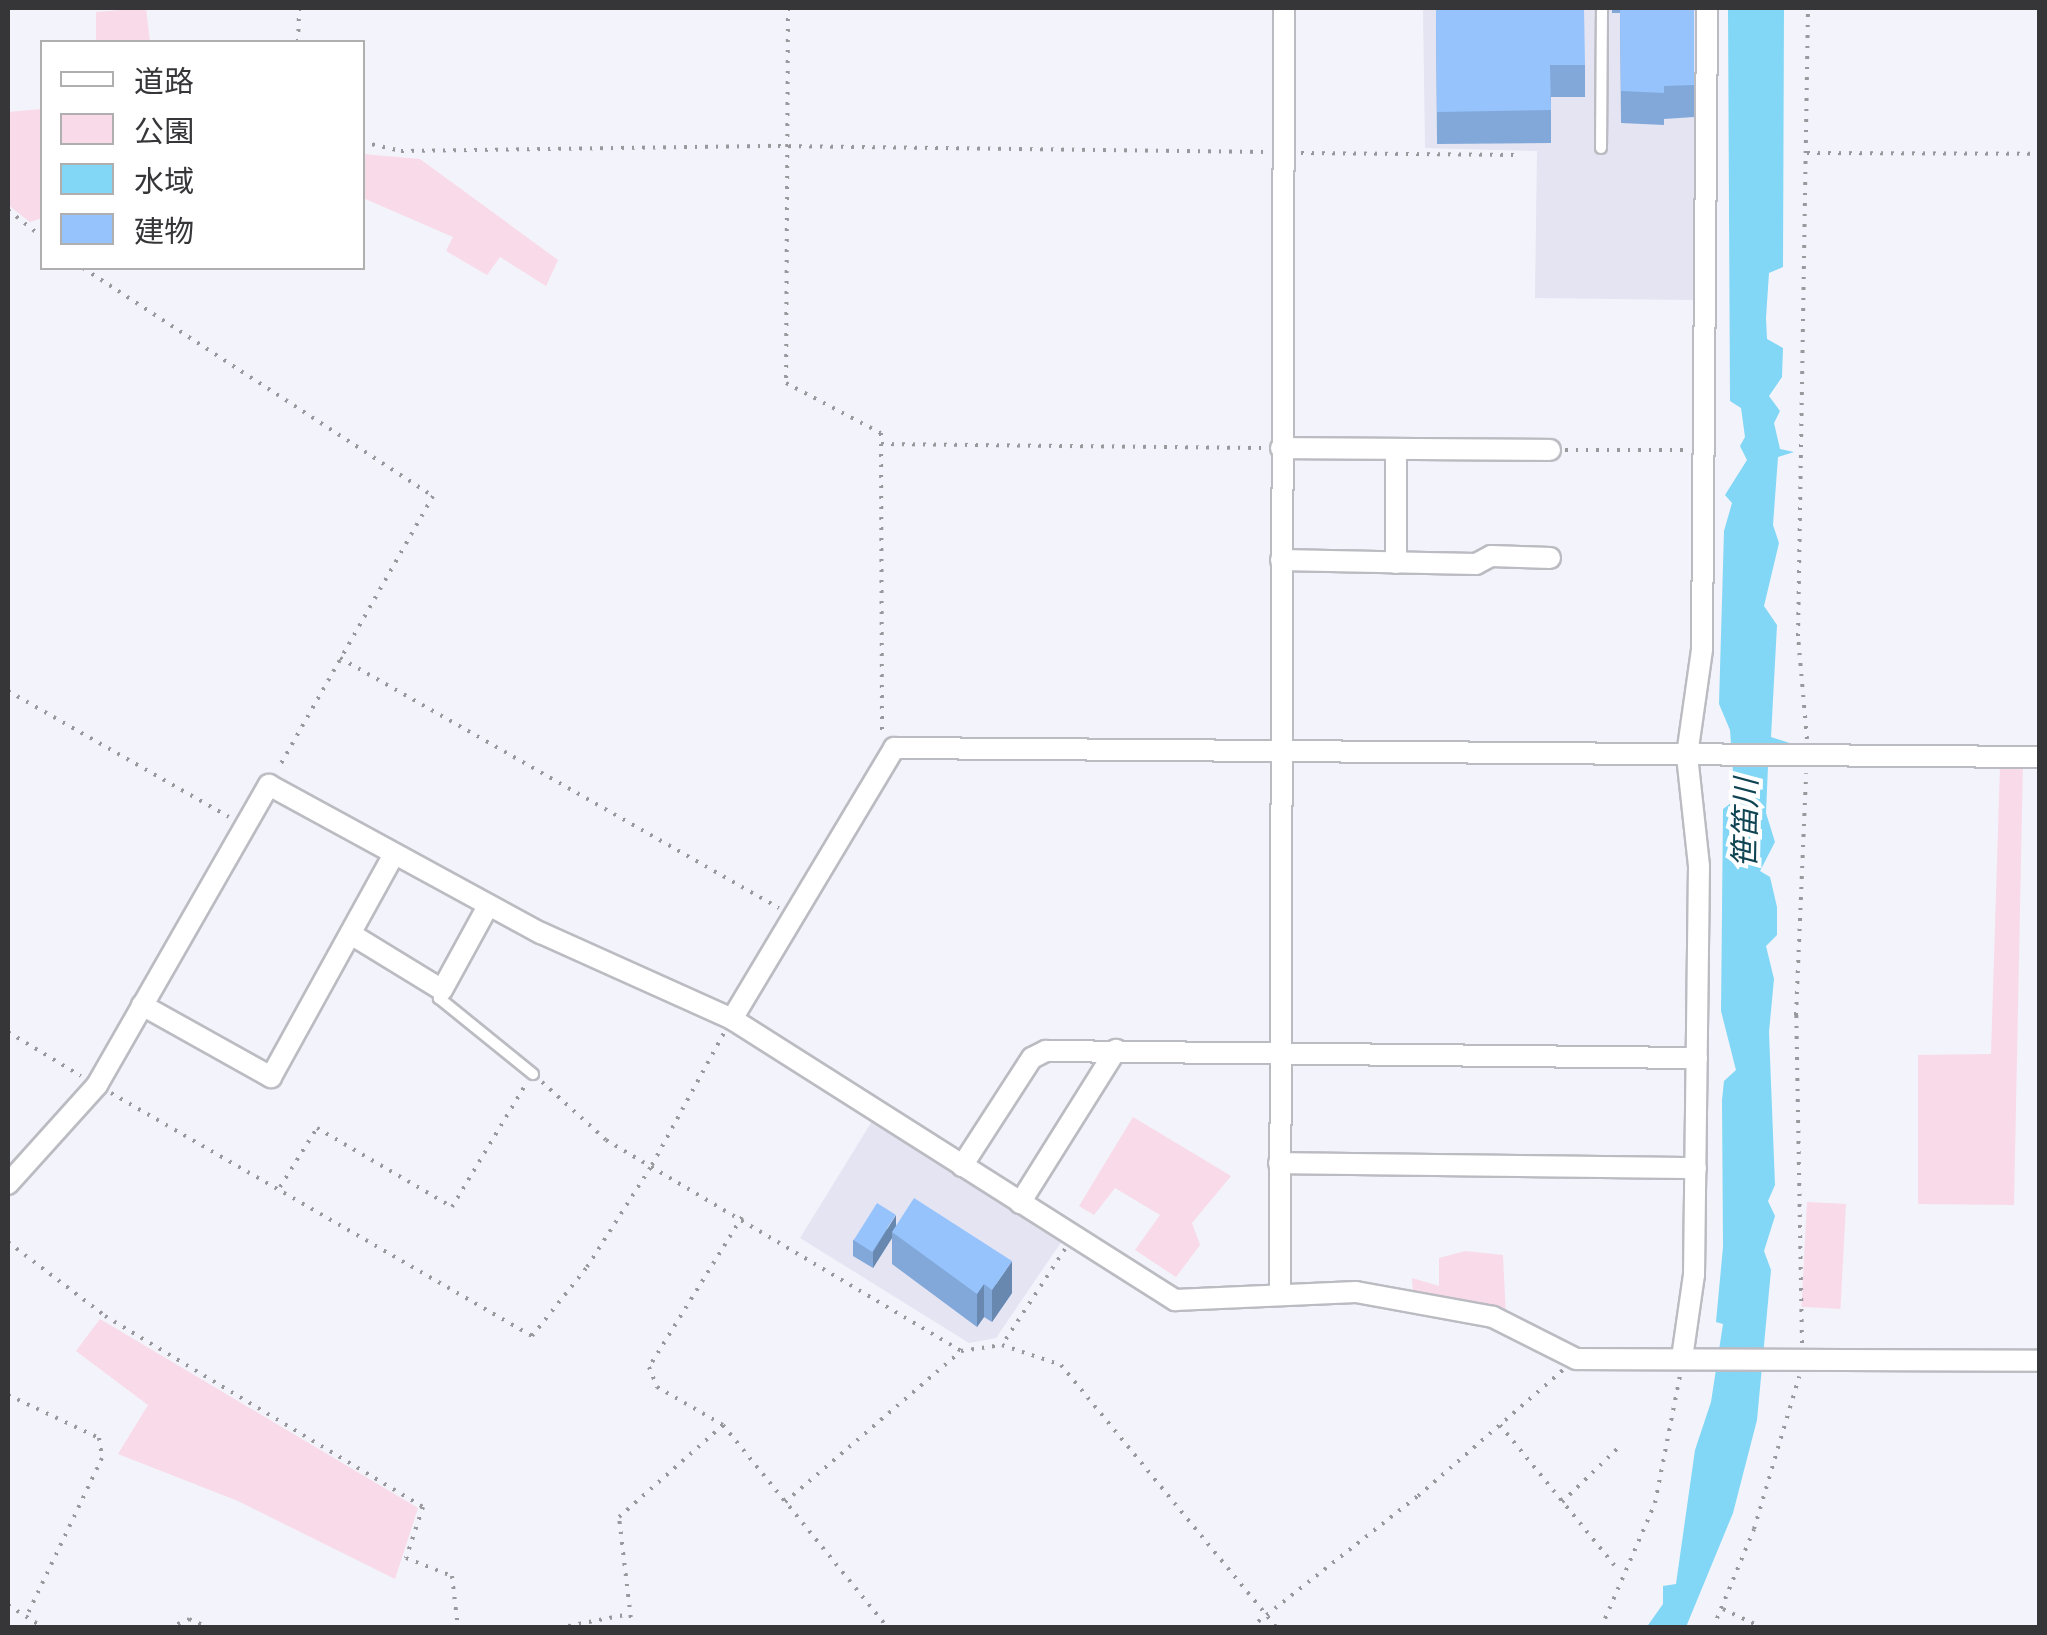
<!DOCTYPE html>
<html>
<head>
<meta charset="utf-8">
<style>
  body { margin:0 }
  #map { position:relative; width:2047px; height:1635px; overflow:hidden; background:#f3f3fb; font-family:"Golos Text","Noto Sans JP",sans-serif }
  div>[style] { position:absolute }
  .built>* { inset:0; background:#e4e4f2 }
  .green>* { inset:0; background:#f9dae8; transform-origin:0 0 }
  .water>* { inset:0; background:#81d7f5 }
  .path>* { height:4px; margin-top:-2px; transform-origin:0; background:repeating-linear-gradient(90deg,#98989d 0 2.5px,transparent 0 10.5px) }
  .roads { filter:drop-shadow(2px 0 #bbbbc2) drop-shadow(-2px 0 #bbbbc2) drop-shadow(0 2px #bbbbc2) drop-shadow(0 -2px #bbbbc2) }
  .service>* { height:10px; margin:-5px; padding:0 5px; transform-origin:5px; border-radius:5px; background:#fff }
  .minor>* { height:20px; margin:-10px; padding:0 10px; transform-origin:10px; border-radius:10px; background:#fff }
  .wall>* { inset:0; background:#81a8d9 }
  .shaded-wall>* { inset:0; background:#6988b0 }
  .building>* { inset:0; background:#96c3fc; transform-origin:0 0 }
  span { translate:-50% -50%; white-space:nowrap; text-align:center; line-height:1.15; -webkit-text-stroke:8px #fff; paint-order:stroke }
  .water-label { font-size:30px; color:#104453; font-style:italic }
  .frame { position:absolute; inset:0; border:10px solid #363639; pointer-events:none }
  .legend { position:absolute; left:40px; top:40px; width:325px; height:230px; box-sizing:border-box; background:#fff; border:2px solid #afafb0; margin:0; padding:12px 18px; list-style:none; font-size:30px; color:#363639 }
  .legend li { display:flex; align-items:center; gap:20px; height:50px }
  .legend b { width:50px; border:2px solid #afafb0 }
</style>
</head>
<body>
<div id="map">
  <div class="built">
    <div style="clip-path:polygon(1423px 8px,1699px 8px,1693px 300px,1535px 298px,1537px 151px,1425px 148px)"></div>
    <div style="clip-path:polygon(874px 1118px,1064px 1238px,996px 1338px,969px 1343px,800px 1238px)"></div>
  </div>
  <div class="green">
    <div style="clip-path:polygon(146px 8px,150px 42px,96px 42px,96px 12px)"></div>
    <div style="clip-path:polygon(42px 109px,42px 218px,30px 222px,8px 205px,8px 112px)"></div>
    <div style="clip-path:polygon(362px 154px,420px 159px,558px 260px,546px 286px,500px 257px,487px 275px,446px 251px,453px 237px,363px 198px)"></div>
    <div style="clip-path:polygon(2023px 762px,2014px 1205px,1918px 1204px,1918px 1055px,1991px 1054px,2000px 766px)"></div>
    <div style="clip-path:polygon(1133px 1117px,1231px 1176px,1192px 1223px,1200px 1245px,1176px 1277px,1135px 1250px,1160px 1215px,1115px 1188px,1094px 1215px,1079px 1206px)"></div>
    <div style="left:1807px;top:1202px;width:39px;height:105px;rotate:3deg"></div>
    <div style="clip-path:polygon(1465px 1251px,1503px 1255px,1506px 1318px,1413px 1294px,1412px 1278px,1439px 1286px,1439px 1258px)"></div>
    <div style="clip-path:polygon(100px 1319px,418px 1508px,395px 1579px,238px 1501px,118px 1454px,148px 1405px,76px 1351px)"></div>
  </div>
  <div class="water">
    <div style="clip-path:polygon(1728px 8px,1784px 8px,1783px 267px,1769px 273px,1766px 318px,1767px 339px,1783px 348px,1782px 377px,1769px 396px,1780px 411px,1774px 423px,1780px 449px,1794px 452px,1778px 457px,1773px 525px,1779px 543px,1764px 606px,1777px 625px,1771px 737px,1799px 746px,1769px 743px,1766px 813px,1775px 842px,1760px 871px,1770px 877px,1777px 907px,1777px 935px,1766px 946px,1774px 979px,1769px 1032px,1775px 1185px,1768px 1201px,1775px 1216px,1764px 1251px,1771px 1270px,1757px 1420px,1733px 1513px,1686px 1627px,1646px 1628px,1663px 1604px,1663px 1586px,1676px 1584px,1695px 1450px,1711px 1402px,1723px 1324px,1716px 1322px,1723px 1247px,1722px 1100px,1724px 1081px,1736px 1070px,1721px 1011px,1723px 809px,1735px 800px,1730px 730px,1719px 704px,1724px 531px,1732px 503px,1725px 495px,1747px 460px,1740px 446px,1745px 437px,1741px 408px,1730px 401px)"></div>
  </div>
  <div class="path">
    <div style="left:788px;top:8px;width:375px;rotate:90.3deg"></div>
    <div style="left:786px;top:383px;width:107px;rotate:27.8deg"></div>
    <div style="left:881px;top:433px;width:303px;rotate:89.8deg"></div>
    <div style="left:298px;top:42px;width:34px;rotate:-88deg"></div>
    <div style="left:362px;top:142px;width:40px;rotate:13deg"></div>
    <div style="left:401px;top:151px;width:377px;rotate:-0.8deg"></div>
    <div style="left:778px;top:146px;width:489px;rotate:0.7deg"></div>
    <div style="left:1301px;top:153px;width:218px;rotate:0.5deg"></div>
    <div style="left:1807px;top:153px;width:233px;rotate:0.2deg"></div>
    <div style="left:8px;top:210px;width:43px;rotate:38.5deg"></div>
    <div style="left:83px;top:268px;width:418px;rotate:33.1deg"></div>
    <div style="left:433px;top:496px;width:312px;rotate:119.6deg"></div>
    <div style="left:881px;top:444px;width:380px;rotate:0.6deg"></div>
    <div style="left:1565px;top:450px;width:121px"></div>
    <div style="left:340px;top:658px;width:505px;rotate:29.66deg"></div>
    <div style="left:8px;top:691px;width:254px;rotate:29.7deg"></div>
    <div style="left:1807px;top:739px;width:103px;rotate:-95deg"></div>
    <div style="left:1798px;top:636px;width:628px;rotate:-89.09deg"></div>
    <div style="left:8px;top:1032px;width:85px;rotate:31.1deg"></div>
    <div style="left:542px;top:1082px;width:86px;rotate:42.2deg"></div>
    <div style="left:606px;top:1140px;width:413px;rotate:30.7deg"></div>
    <div style="left:961px;top:1351px;width:41px;rotate:-8.3deg"></div>
    <div style="left:111px;top:1093px;width:486px;rotate:30deg"></div>
    <div style="left:532px;top:1336px;width:88px;rotate:-51.4deg"></div>
    <div style="left:587px;top:1267px;width:121px;rotate:-57.5deg"></div>
    <div style="left:652px;top:1165px;width:150px;rotate:-61.4deg"></div>
    <div style="left:280px;top:1187px;width:70px;rotate:-57.9deg"></div>
    <div style="left:317px;top:1128px;width:156px;rotate:30.3deg"></div>
    <div style="left:452px;top:1207px;width:144px;rotate:-59deg"></div>
    <div style="left:742px;top:1217px;width:176px;rotate:121.8deg"></div>
    <div style="left:649px;top:1367px;width:22px;rotate:68deg"></div>
    <div style="left:657px;top:1387px;width:76px;rotate:29.9deg"></div>
    <div style="left:723px;top:1425px;width:262px;rotate:50.9deg"></div>
    <div style="left:8px;top:1242px;width:122px;rotate:37.3deg"></div>
    <div style="left:105px;top:1316px;width:371px;rotate:31deg"></div>
    <div style="left:423px;top:1507px;width:54px;rotate:108.4deg"></div>
    <div style="left:406px;top:1558px;width:49px;rotate:21.4deg"></div>
    <div style="left:452px;top:1576px;width:52px;rotate:83.4deg"></div>
    <div style="left:1065px;top:1249px;width:115px;rotate:123.3deg"></div>
    <div style="left:1002px;top:1345px;width:62px;rotate:18.7deg"></div>
    <div style="left:1061px;top:1365px;width:340px;rotate:50.6deg"></div>
    <div style="left:1802px;top:1343px;width:328px;rotate:-91deg"></div>
    <div style="left:1796px;top:1015px;width:242px;rotate:-87.6deg"></div>
    <div style="left:8px;top:1395px;width:101px;rotate:25.3deg"></div>
    <div style="left:99px;top:1438px;width:20px;rotate:81deg"></div>
    <div style="left:102px;top:1458px;width:174px;rotate:115.5deg"></div>
    <div style="left:1500px;top:1425px;width:181px;rotate:50.8deg"></div>
    <div style="left:785px;top:1502px;width:230px;rotate:-40.6deg"></div>
    <div style="left:1562px;top:1502px;width:83px;rotate:-44deg"></div>
    <div style="left:8px;top:1605px;width:43px;rotate:32.6deg"></div>
    <div style="left:1723px;top:1609px;width:44px;rotate:25.4deg"></div>
    <div style="left:168px;top:1628px;width:23px;rotate:-23deg"></div>
    <div style="left:189px;top:1619px;width:23px;rotate:23deg"></div>
    <div style="left:558px;top:1628px;width:73px;rotate:-11deg"></div>
    <div style="left:632px;top:1628px;width:112px;rotate:-96.7deg"></div>
    <div style="left:619px;top:1517px;width:139px;rotate:-41.5deg"></div>
    <div style="left:1250px;top:1628px;width:214px;rotate:-38.2deg"></div>
    <div style="left:1418px;top:1496px;width:192px;rotate:-41deg"></div>
    <div style="left:1601px;top:1628px;width:136px;rotate:-66.6deg"></div>
    <div style="left:1655px;top:1503px;width:129px;rotate:-78.9deg"></div>
    <div style="left:1713px;top:1628px;width:107px;rotate:-67.5deg"></div>
    <div style="left:1754px;top:1529px;width:159px;rotate:-73.5deg"></div>
  </div>
  <div class="roads">
    <div class="service">
      <div style="left:1601px;top:148px;width:140px;rotate:-89.6deg"></div>
      <div style="left:442px;top:990px;width:9px;rotate:111deg"></div>
      <div style="left:439px;top:998px;width:121px;rotate:39deg"></div>
    </div>
    <div class="minor">
      <div style="left:1281px;top:448px;width:269px;rotate:0.4deg"></div>
      <div style="left:1396px;top:450px;width:113px;rotate:90deg"></div>
      <div style="left:1281px;top:560px;width:195px;rotate:1.2deg"></div>
      <div style="left:1476px;top:564px;width:17px;rotate:-28deg"></div>
      <div style="left:1491px;top:556px;width:59px;rotate:1.9deg"></div>
      <div style="left:354px;top:936px;width:103px;rotate:31.5deg"></div>
      <div style="left:442px;top:990px;width:96px;rotate:-61.3deg"></div>
      <div style="left:142px;top:1005px;width:148px;rotate:29.2deg"></div>
      <div style="left:271px;top:1077px;width:252px;rotate:-61.1deg"></div>
      <div style="left:732px;top:1019px;width:316px;rotate:-59.1deg"></div>
      <div style="left:894px;top:748px;width:1146px;rotate:0.45deg"></div>
      <div style="left:1279px;top:1163px;width:417px;rotate:0.7deg"></div>
      <div style="left:962px;top:1166px;width:129px;rotate:-57.1deg"></div>
      <div style="left:1032px;top:1058px;width:16px;rotate:-27deg"></div>
      <div style="left:1046px;top:1051px;width:651px;rotate:0.62deg"></div>
      <div style="left:8px;top:1184px;width:133px;rotate:-48deg"></div>
      <div style="left:97px;top:1085px;width:346px;rotate:-60.2deg"></div>
      <div style="left:269px;top:785px;width:310px;rotate:28.6deg"></div>
      <div style="left:541px;top:933px;width:209px;rotate:24.2deg"></div>
      <div style="left:732px;top:1019px;width:525px;rotate:32.39deg"></div>
      <div style="left:1175px;top:1300px;width:181px;rotate:-2.5deg"></div>
      <div style="left:1356px;top:1292px;width:139px;rotate:10.3deg"></div>
      <div style="left:1493px;top:1317px;width:93px;rotate:26.8deg"></div>
      <div style="left:1576px;top:1359px;width:464px;rotate:0.2deg"></div>
      <div style="left:1020px;top:1203px;width:181px;rotate:-57.9deg"></div>
      <div style="left:1280px;top:1291px;width:1283px;rotate:-89.82deg"></div>
      <div style="left:1682px;top:1358px;width:84px;rotate:-81.8deg"></div>
      <div style="left:1694px;top:1275px;width:409px;rotate:-89.3deg"></div>
      <div style="left:1699px;top:866px;width:112px;rotate:-96.2deg"></div>
      <div style="left:1687px;top:755px;width:107px;rotate:-81.9deg"></div>
      <div style="left:1702px;top:649px;width:641px;rotate:-89.55deg"></div>
    </div>
  </div>
  <div class="wall">
    <div style="clip-path:polygon(1436px 8px,1585px 65px,1585px 97px,1551px 97px,1551px 143px,1437px 144px)"></div>
    <div style="clip-path:polygon(1612px 8px,1694px 8px,1694px 117px,1664px 119px,1664px 125px,1621px 123px,1620px 13px,1612px 13px)"></div>
    <div style="clip-path:polygon(896px 1226px,1012px 1293px,992px 1322px,984px 1317px,977px 1327px,892px 1264px,892px 1238px,873px 1268px,853px 1256px,853px 1240px)"></div>
  </div>
  <div class="shaded-wall">
    <div style="clip-path:polygon(896px 1215px,896px 1231px,892px 1232px,892px 1238px,873px 1268px,873px 1252px)"></div>
    <div style="clip-path:polygon(1012px 1261px,1012px 1293px,992px 1322px,992px 1290px)"></div>
    <div style="clip-path:polygon(984px 1284px,984px 1317px,977px 1327px,977px 1294px)"></div>
  </div>
  <div class="building">
    <div style="clip-path:polygon(1436px 8px,1584px 8px,1585px 65px,1550px 65px,1551px 110px,1437px 112px)"></div>
    <div style="clip-path:polygon(1620px 8px,1694px 8px,1694px 85px,1664px 86px,1664px 93px,1621px 91px)"></div>
    <div style="clip-path:polygon(914px 1198px,1012px 1261px,992px 1290px,984px 1284px,977px 1294px,892px 1232px)"></div>
    <div style="left:877px;top:1203px;width:22px;height:44px;rotate:32deg"></div>
  </div>
  <div class="water-label">
    <span style="left:1745px;top:823px;rotate:-89deg">笹笛川</span>
  </div>
  <div class="frame"></div>
  <ul class="legend">
  <li><b style="height:12px;background:#fff"></b>道路</li>
  <li><b style="height:28px;background:#f9dae8"></b>公園</li>
  <li><b style="height:28px;background:#81d7f5"></b>水域</li>
  <li><b style="height:28px;background:#96c3fc"></b>建物</li>
  </ul>
</div>
</body>
</html>
